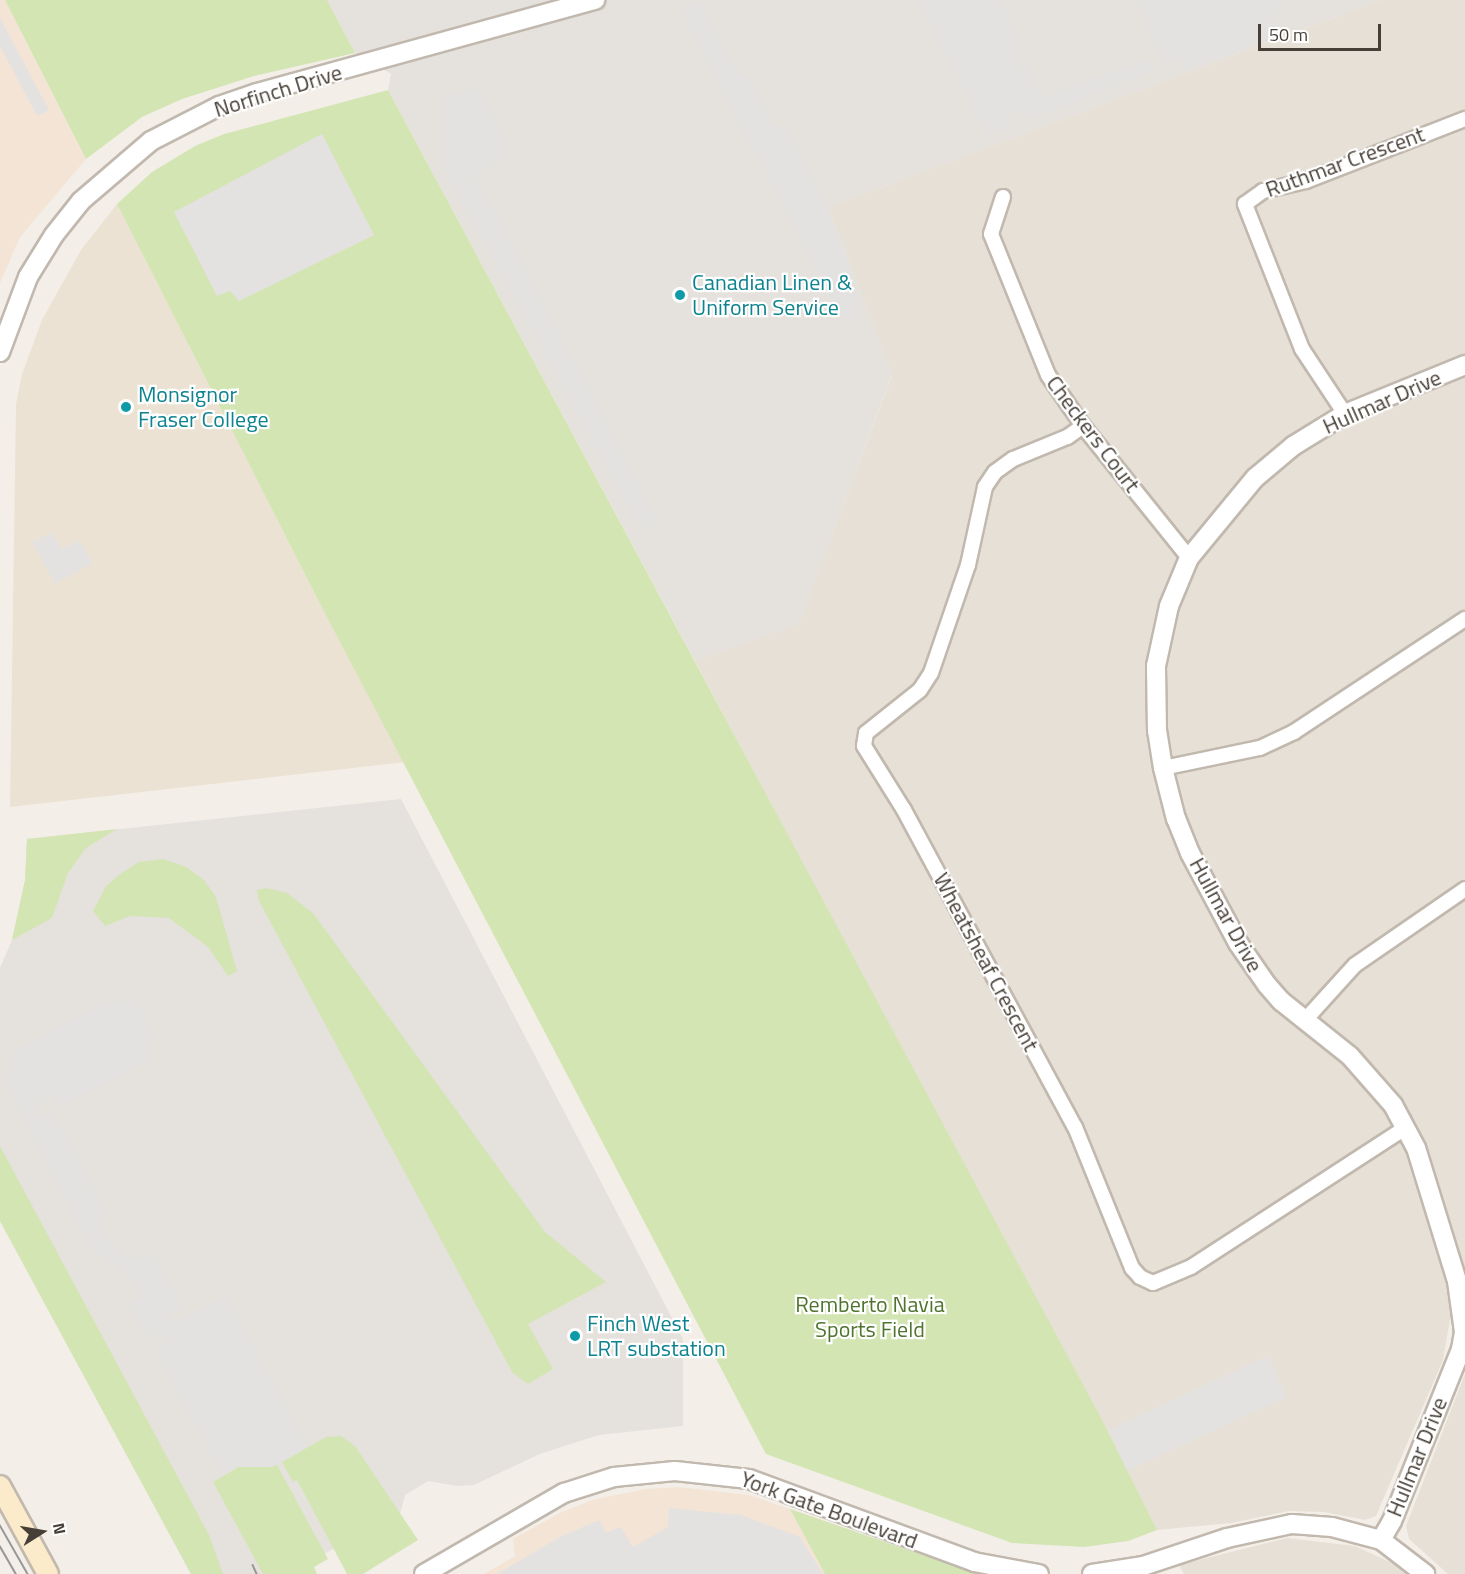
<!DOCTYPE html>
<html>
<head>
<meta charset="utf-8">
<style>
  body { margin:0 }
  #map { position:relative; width:1465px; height:1574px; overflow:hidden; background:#f3efe8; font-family:"Titillium Web",sans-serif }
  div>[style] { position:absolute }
  .residential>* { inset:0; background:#e7e0d7 }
  .commercial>* { inset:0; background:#f3e4d5 }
  .industrial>* { inset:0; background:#e5e1dd }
  .education>* { inset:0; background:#ebe2d3 }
  .green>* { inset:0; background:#d3e5b3 }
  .parking>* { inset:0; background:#e4e2e0; transform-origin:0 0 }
  .roads { filter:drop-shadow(2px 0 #c1b8ae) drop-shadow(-2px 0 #c1b8ae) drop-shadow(0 2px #c1b8ae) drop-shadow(0 -2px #c1b8ae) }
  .minor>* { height:14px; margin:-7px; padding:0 7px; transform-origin:7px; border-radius:7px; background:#fff }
  .tertiary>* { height:18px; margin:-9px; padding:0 9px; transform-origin:9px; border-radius:9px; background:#fff }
  .secondary>* { height:20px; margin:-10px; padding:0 10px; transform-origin:10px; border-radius:10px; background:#fbebca }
  .tram>* { height:1.5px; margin:-0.75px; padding:0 0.75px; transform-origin:0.75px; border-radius:0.75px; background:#979797 }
  .dots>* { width:16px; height:16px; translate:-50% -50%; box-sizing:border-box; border:3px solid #fff; border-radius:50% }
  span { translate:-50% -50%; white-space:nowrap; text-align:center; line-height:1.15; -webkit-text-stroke:4.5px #fff; paint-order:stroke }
  .street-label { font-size:22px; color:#463f37 }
  .culture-label { font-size:22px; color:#0d838f }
  .left { translate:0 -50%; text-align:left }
  .park-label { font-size:22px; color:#4f742e }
  .north { position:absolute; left:12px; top:1502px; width:60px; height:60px; -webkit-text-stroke:4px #fff; paint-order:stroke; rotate:79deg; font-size:16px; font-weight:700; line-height:24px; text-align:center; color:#463f37 }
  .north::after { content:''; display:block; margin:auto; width:21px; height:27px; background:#463f37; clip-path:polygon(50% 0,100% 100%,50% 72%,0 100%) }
  .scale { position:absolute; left:1258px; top:24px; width:123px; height:27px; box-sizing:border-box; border:3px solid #463f37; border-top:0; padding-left:8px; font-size:18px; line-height:21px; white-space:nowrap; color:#463f37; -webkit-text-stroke:4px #fff; paint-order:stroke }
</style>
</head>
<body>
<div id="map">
  <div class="residential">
    <div style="clip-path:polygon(1381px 0,1465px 0,1465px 1319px,1450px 1320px,1443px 1360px,1376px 1516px,1365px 1520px,1324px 1512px,1289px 1511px,1231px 1523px,1157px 1530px,695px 661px,799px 623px,892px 375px,828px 207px)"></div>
    <div style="clip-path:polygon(1465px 1374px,1465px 1574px,1448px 1574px,1409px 1539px,1406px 1526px)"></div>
    <div style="clip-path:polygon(1287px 1538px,1355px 1546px,1394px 1564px,1405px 1574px,1184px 1574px,1179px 1565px)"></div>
  </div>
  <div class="commercial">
    <div style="clip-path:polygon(0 0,5px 0,86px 159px,20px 237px,0 283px)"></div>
    <div style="clip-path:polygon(678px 1487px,749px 1495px,790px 1509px,825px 1574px,484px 1574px,515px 1556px,513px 1539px,560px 1513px,592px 1500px,646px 1489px)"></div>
  </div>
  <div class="industrial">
    <div style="clip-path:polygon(327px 0,1381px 0,828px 207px,892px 374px,799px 624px,695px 661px,388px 90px,391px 74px,355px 53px)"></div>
    <div style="clip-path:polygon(401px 799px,683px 1339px,683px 1426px,599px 1435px,540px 1454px,474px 1485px,457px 1486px,428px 1481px,405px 1495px,400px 1514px,286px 1574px,191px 1574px,0 1221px,0 968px,12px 940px,25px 880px,27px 839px)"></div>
  </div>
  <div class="education">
    <div style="clip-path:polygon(117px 204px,317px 598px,406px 762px,10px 807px,16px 404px,22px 374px,42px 320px,81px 250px)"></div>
  </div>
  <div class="green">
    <div style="clip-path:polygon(5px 0,327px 0,355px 53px,254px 76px,182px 99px,142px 117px,86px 159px)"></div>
    <div style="clip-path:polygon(388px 90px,1101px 1418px,1157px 1530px,1128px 1541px,1084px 1547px,1012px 1543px,766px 1454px,317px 598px,117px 204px,152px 172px,195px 146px,224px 134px)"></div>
    <div style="clip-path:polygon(117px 829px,86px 848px,68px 873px,52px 918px,12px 940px,25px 880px,27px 839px)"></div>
    <div style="clip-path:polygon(163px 859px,186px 867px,204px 880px,216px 897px,237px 971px,228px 976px,208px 947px,169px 918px,130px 916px,105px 926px,93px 911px,106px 886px,119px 875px,139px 862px)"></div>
    <div style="clip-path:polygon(267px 888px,287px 893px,313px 913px,545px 1232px,606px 1282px,528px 1324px,553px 1369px,528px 1384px,512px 1372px,259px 901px,257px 890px)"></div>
    <div style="clip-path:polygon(0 1146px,209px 1535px,223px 1574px,191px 1574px,0 1221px)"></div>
    <div style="clip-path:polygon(341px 1436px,355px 1446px,418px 1540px,363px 1574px,347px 1574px,297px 1480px,293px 1482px,282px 1462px,326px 1437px)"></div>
    <div style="clip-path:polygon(277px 1465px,328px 1559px,314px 1567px,317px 1574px,263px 1574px,213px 1482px,238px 1467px)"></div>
    <div style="clip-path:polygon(790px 1509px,972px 1572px,982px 1574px,825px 1574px)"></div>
  </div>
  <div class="parking">
    <div style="clip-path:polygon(919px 0,1002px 0,1021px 49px,1013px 55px,1019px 69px,1029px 65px,1040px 98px,1149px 59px,1153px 71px,1027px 120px,1022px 109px,1004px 115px,1009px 126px,987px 135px)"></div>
    <div style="clip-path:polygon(1138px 0,1281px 0,1284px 5px,1270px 17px,1278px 34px,1184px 71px,1178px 59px,1163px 64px)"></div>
    <div style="clip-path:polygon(698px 1px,739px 76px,745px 73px,772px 125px,784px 127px,822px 196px,853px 274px,858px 321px,842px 318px,680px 8px)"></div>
    <div style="clip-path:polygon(0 18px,49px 110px,37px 116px,0 46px)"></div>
    <div style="clip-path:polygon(478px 88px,509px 153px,475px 175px,658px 522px,641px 530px,445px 170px,442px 96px)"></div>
    <div style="clip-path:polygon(322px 134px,374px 235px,239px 301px,230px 291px,217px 296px,174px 212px)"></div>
    <div style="clip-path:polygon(52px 532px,62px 549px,80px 540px,93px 563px,55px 584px,32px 542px)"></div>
    <div style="clip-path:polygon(136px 1000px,156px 1039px,147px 1045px,153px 1058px,59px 1108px,52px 1097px,37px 1105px,36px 1111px,41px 1118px,53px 1112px,108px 1215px,96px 1222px,107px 1240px,133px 1260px,153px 1253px,183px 1308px,169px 1315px,174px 1323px,226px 1296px,307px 1447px,272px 1467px,238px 1467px,223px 1476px,156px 1351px,167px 1344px,161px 1332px,149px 1339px,129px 1303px,142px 1296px,129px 1276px,92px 1249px,7px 1085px,13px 1054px,26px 1045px,103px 1003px)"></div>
    <div style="left:1267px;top:1356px;width:45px;height:175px;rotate:65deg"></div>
    <div style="clip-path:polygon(669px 1508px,741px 1515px,800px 1537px,823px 1574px,497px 1574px,560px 1537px,599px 1520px,606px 1533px,621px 1527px,633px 1547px,668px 1527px)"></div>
  </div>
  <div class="roads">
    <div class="minor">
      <div style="left:1003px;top:197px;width:39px;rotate:108deg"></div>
      <div style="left:991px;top:234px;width:152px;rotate:68deg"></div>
      <div style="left:1048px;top:375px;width:62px;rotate:55.5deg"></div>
      <div style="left:1083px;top:426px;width:169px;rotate:51.2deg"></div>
      <div style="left:1345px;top:414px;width:78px;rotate:-123.5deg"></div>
      <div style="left:1302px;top:349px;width:156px;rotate:-111.5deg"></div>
      <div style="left:1245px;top:204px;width:22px;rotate:-36deg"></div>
      <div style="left:1263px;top:191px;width:44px;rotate:-13.1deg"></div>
      <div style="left:1306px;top:181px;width:171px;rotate:-21.3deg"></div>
      <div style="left:1083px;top:426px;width:19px;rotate:145deg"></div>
      <div style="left:1067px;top:437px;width:58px;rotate:157.8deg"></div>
      <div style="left:1013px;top:459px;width:22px;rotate:144deg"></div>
      <div style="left:995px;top:472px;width:18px;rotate:124deg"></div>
      <div style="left:985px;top:487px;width:80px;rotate:102.3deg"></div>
      <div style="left:968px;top:565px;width:114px;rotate:108.9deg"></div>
      <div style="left:931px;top:673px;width:20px;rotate:123deg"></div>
      <div style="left:920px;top:690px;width:69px;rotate:141.5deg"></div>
      <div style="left:866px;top:733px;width:13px;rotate:99deg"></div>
      <div style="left:864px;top:746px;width:75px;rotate:58deg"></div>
      <div style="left:904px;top:810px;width:360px;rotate:61.7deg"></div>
      <div style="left:1075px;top:1127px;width:152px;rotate:68deg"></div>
      <div style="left:1132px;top:1268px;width:12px;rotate:48deg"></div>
      <div style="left:1140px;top:1277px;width:14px;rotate:25deg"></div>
      <div style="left:1153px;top:1283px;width:41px;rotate:-22.8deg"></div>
      <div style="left:1191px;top:1267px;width:255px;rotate:-33deg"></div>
      <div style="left:1163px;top:768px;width:99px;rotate:-11.7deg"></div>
      <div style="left:1260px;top:748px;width:38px;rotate:-25deg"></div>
      <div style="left:1294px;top:732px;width:205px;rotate:-33.5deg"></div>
      <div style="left:1306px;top:1019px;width:73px;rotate:-47.8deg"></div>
      <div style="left:1355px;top:965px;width:134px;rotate:-34.6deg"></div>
    </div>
    <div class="tertiary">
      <div style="left:0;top:352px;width:80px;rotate:-69.5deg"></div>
      <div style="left:28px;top:277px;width:49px;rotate:-58.2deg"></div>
      <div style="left:54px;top:235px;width:43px;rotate:-51.5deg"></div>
      <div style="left:81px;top:201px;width:92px;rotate:-40.6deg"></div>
      <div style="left:151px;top:141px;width:76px;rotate:-27.2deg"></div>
      <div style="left:219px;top:106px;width:40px;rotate:-18.9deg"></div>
      <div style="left:257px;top:93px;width:351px;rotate:-15.4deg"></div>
      <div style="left:1381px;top:1540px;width:22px;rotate:-60deg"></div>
      <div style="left:1392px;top:1521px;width:185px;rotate:-68.1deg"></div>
      <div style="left:1461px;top:1349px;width:17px;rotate:-80deg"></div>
      <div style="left:1464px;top:1332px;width:51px;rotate:-97.8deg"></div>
      <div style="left:1457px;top:1281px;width:139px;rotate:-107.1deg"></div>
      <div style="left:1416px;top:1148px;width:49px;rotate:-118.1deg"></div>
      <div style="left:1393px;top:1105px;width:65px;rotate:-131.3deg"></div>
      <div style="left:1350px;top:1056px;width:88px;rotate:-141.4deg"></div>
      <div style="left:1281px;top:1001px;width:21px;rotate:-131deg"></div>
      <div style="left:1267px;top:985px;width:51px;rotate:-124.6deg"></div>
      <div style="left:1238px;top:943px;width:102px;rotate:-118.1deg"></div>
      <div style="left:1190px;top:853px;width:37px;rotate:-112deg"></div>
      <div style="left:1176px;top:819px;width:53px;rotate:-104.3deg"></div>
      <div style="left:1163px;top:768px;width:37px;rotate:-99deg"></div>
      <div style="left:1157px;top:731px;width:65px;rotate:-90.9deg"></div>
      <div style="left:1156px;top:666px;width:61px;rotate:-77.8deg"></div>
      <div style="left:1169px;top:606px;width:52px;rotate:-67.4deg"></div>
      <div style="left:1189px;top:558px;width:104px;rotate:-50.5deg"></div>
      <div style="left:1255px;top:478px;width:50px;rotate:-40.1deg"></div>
      <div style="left:1293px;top:446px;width:61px;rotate:-31.6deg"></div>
      <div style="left:1345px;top:414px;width:130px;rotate:-22.2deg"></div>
      <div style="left:424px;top:1574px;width:162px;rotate:-30.1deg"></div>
      <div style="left:564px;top:1493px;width:52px;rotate:-17.7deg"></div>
      <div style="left:614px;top:1477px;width:61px;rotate:-5.6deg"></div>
      <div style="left:675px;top:1471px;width:74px;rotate:6.2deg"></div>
      <div style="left:749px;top:1479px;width:240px;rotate:20.2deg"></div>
      <div style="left:974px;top:1562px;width:66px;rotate:10.5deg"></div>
      <div style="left:1092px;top:1574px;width:52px;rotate:-8.9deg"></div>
      <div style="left:1143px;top:1566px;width:89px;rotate:-18.4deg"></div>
      <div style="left:1227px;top:1538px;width:66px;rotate:-12.2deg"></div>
      <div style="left:1292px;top:1524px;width:40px;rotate:4.3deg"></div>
      <div style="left:1332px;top:1527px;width:51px;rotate:14.9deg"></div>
      <div style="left:1381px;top:1540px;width:56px;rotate:37.7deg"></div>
    </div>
    <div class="secondary">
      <div style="left:0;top:1486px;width:100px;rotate:61.4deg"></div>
    </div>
  </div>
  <div class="tram">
    <div style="left:0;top:1525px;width:56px;rotate:60.3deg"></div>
    <div style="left:0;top:1546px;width:32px;rotate:60deg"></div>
    <div style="left:253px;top:1565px;width:10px;rotate:66deg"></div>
  </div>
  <div class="dots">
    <div style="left:680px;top:295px;background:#0f9aa8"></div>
    <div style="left:126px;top:407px;background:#0f9aa8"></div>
    <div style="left:575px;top:1336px;background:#0f9aa8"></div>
  </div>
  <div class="street-label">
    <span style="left:278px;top:91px;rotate:-17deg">Norfinch Drive</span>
    <span style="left:1345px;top:162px;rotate:-20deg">Ruthmar Crescent</span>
    <span style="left:1382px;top:402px;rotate:-24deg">Hullmar Drive</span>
    <span style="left:1093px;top:434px;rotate:53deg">Checkers Court</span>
    <span style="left:1226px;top:915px;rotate:61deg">Hullmar Drive</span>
    <span style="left:986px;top:962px;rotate:62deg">Wheatsheaf Crescent</span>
    <span style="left:1417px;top:1457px;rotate:-68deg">Hullmar Drive</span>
    <span style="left:829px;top:1510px;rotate:20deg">York Gate Boulevard</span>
  </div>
  <div class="culture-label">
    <span class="left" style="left:692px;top:295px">Canadian Linen &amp;<br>Uniform Service</span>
    <span class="left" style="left:138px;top:407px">Monsignor<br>Fraser College</span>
    <span class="left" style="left:587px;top:1336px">Finch West<br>LRT substation</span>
  </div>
  <div class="park-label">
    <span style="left:870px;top:1317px">Remberto Navia<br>Sports Field</span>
  </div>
  <div class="north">N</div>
  <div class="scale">50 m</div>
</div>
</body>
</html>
